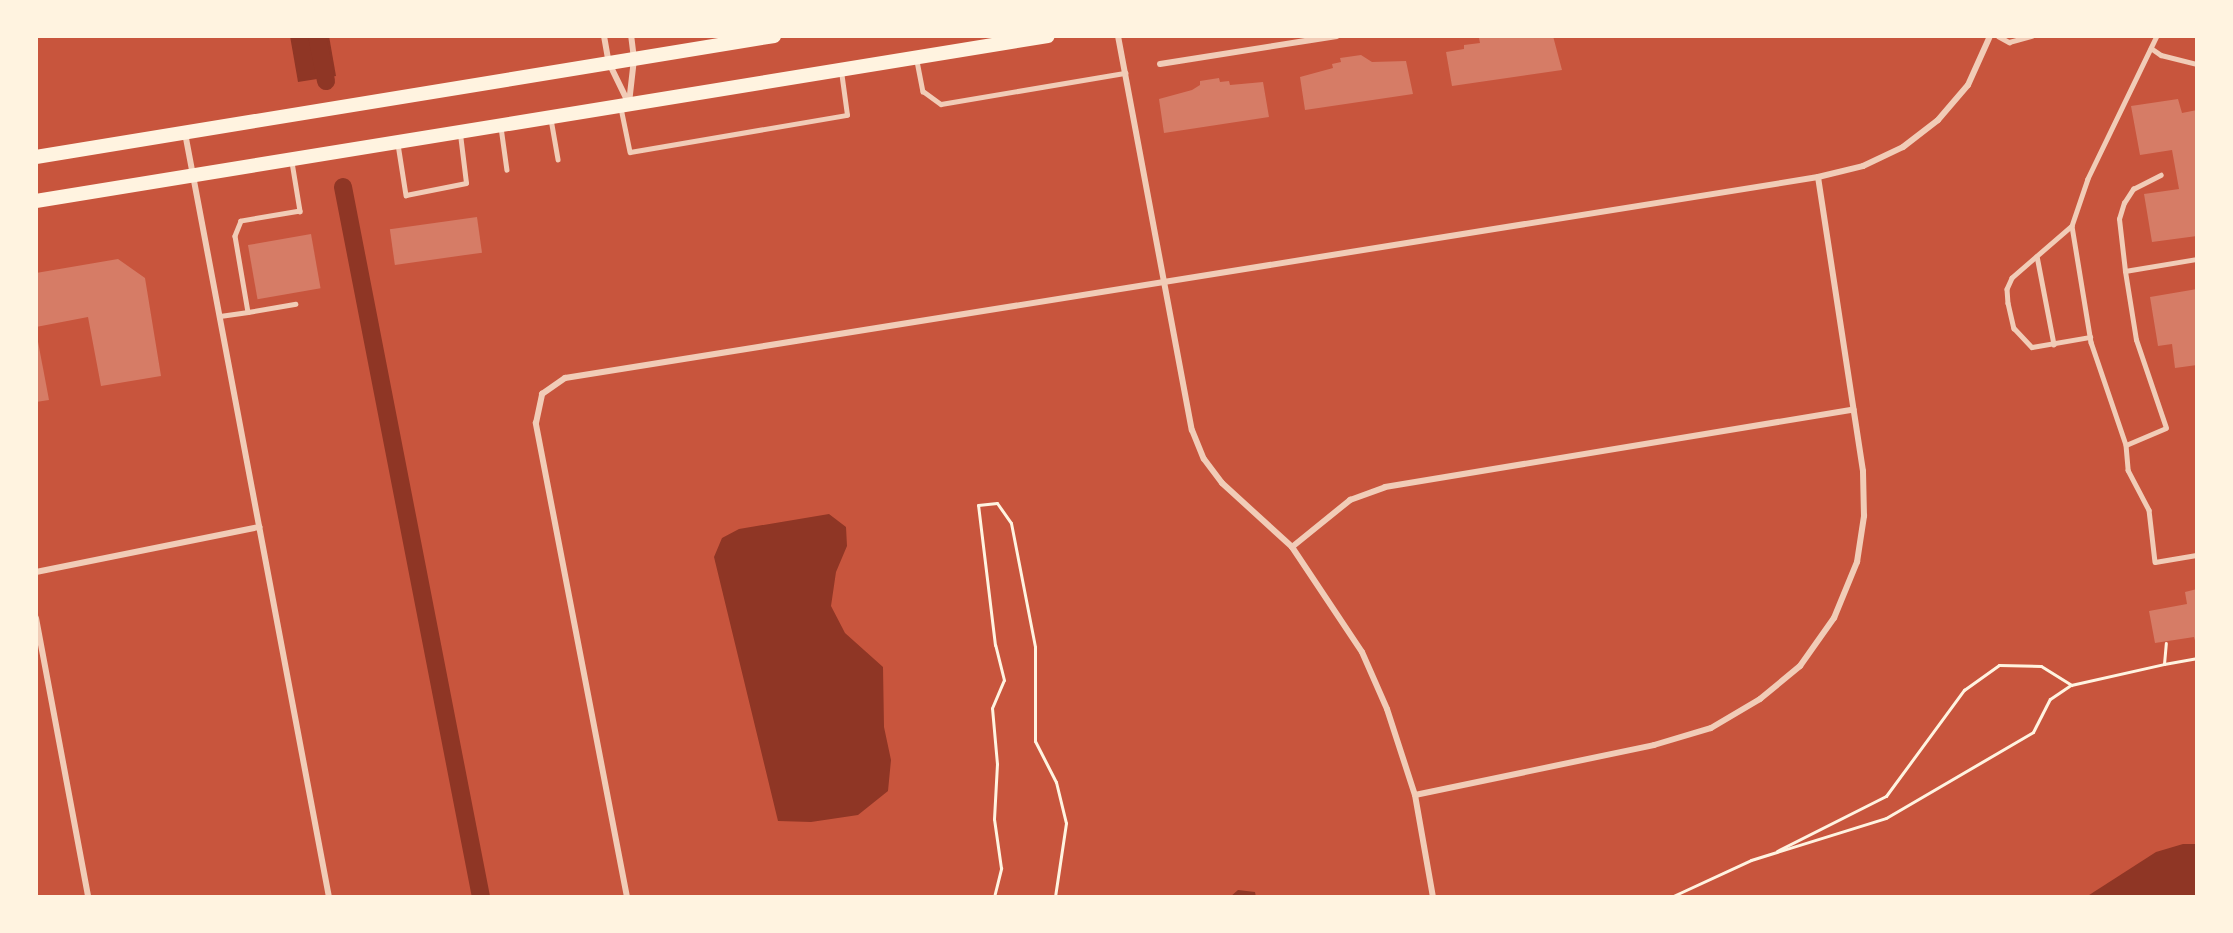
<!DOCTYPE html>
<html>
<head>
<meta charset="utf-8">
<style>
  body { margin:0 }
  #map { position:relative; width:2233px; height:933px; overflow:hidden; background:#c8553d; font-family:Jost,sans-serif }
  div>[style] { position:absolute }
  .water>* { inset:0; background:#8f3625 }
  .canal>* { height:18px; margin:-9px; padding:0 9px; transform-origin:9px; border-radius:9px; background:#8f3625 }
  .building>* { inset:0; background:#d67c66; transform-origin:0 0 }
  .path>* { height:3px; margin:-1.5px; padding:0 1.5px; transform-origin:1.5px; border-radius:1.5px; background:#fff3e0 }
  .service>* { height:4.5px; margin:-2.25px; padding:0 2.25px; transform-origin:2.25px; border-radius:2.25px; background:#f1ccb7 }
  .minor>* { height:6px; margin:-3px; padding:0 3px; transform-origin:3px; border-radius:3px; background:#f1ccb7 }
  .primary>* { height:14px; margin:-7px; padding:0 7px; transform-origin:7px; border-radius:7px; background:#fff3e0 }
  span { translate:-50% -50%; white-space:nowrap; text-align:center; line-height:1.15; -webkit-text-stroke:5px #fff3e0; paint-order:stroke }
  .frame { position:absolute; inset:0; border:38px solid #fff3e0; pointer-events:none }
</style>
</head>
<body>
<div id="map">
  <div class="water">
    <div style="clip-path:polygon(290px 36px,329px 36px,336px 76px,298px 82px)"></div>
    <div style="clip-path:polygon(829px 514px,846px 527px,847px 546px,836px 572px,831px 606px,845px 633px,883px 667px,884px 727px,891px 760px,888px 791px,858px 815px,811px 822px,778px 821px,714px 557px,722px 538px,739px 529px)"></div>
    <div style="clip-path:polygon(2183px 844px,2197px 844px,2197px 897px,2086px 897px,2156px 852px)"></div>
    <div style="clip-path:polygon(1238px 890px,1255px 892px,1256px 897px,1230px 897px)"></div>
  </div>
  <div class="canal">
    <div style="left:317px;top:36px;width:46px;rotate:78.7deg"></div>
    <div style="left:343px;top:187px;width:723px;rotate:79deg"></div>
  </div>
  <div class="building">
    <div style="clip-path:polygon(1487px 36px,1553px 36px,1562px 70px,1452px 86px,1446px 52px,1464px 49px,1464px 45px,1480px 43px,1479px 38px)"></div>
    <div style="clip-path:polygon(1361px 55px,1372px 62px,1406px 61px,1413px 94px,1305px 110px,1300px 77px,1333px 68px,1332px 64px,1341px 62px,1340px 58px)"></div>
    <div style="clip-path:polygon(1219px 78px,1220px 82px,1229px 81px,1230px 85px,1263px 82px,1269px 117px,1164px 133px,1159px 99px,1192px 90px,1200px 85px,1200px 81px)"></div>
    <div style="clip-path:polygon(2178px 99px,2182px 113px,2197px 110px,2197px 236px,2152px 242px,2144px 194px,2179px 189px,2172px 150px,2140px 155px,2131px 106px)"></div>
    <div style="left:477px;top:217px;width:36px;height:88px;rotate:82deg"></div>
    <div style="left:311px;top:234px;width:55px;height:64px;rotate:80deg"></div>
    <div style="clip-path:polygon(118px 259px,145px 278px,161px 376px,101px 386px,88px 317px,36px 327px,36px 273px)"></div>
    <div style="clip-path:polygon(2197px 289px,2197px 365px,2175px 368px,2172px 344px,2158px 346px,2150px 297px)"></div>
    <div style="clip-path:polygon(36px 331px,49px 400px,36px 402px)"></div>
    <div style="clip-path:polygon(2197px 589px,2197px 648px,2194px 637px,2155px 643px,2149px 611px,2187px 604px,2185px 592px)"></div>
  </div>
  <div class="path">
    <div style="left:2164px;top:664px;width:34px;rotate:-10deg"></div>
    <div style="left:1777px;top:851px;width:122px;rotate:-26.8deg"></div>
    <div style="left:1886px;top:796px;width:132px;rotate:-53.7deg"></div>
    <div style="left:1964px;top:690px;width:43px;rotate:-35.5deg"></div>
    <div style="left:1999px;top:665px;width:42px;rotate:1.4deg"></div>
    <div style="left:2041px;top:666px;width:36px;rotate:32deg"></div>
    <div style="left:994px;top:897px;width:30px;rotate:-76deg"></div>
    <div style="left:1001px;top:868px;width:49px;rotate:-98.1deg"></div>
    <div style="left:994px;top:819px;width:55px;rotate:-86.9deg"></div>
    <div style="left:997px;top:764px;width:56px;rotate:-95.1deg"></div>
    <div style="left:992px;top:708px;width:30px;rotate:-67deg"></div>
    <div style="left:1004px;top:680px;width:36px;rotate:-104deg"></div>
    <div style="left:995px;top:645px;width:141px;rotate:-96.9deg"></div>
    <div style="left:978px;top:505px;width:19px;rotate:-6deg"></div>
    <div style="left:997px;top:503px;width:24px;rotate:55deg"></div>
    <div style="left:1011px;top:523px;width:126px;rotate:79deg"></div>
    <div style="left:1035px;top:647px;width:94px;rotate:90deg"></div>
    <div style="left:1035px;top:741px;width:46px;rotate:62.9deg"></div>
    <div style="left:1056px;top:782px;width:42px;rotate:76.3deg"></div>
    <div style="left:1066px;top:823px;width:75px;rotate:98.5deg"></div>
    <div style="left:1671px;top:897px;width:88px;rotate:-24.8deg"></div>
    <div style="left:1751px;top:860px;width:141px;rotate:-17.3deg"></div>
    <div style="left:1886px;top:818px;width:170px;rotate:-30.3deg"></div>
    <div style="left:2033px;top:732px;width:37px;rotate:-63deg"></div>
    <div style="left:2050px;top:699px;width:25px;rotate:-34deg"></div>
    <div style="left:2071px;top:685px;width:95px;rotate:-12.7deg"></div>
    <div style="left:2164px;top:664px;width:21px;rotate:-85deg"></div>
  </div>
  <div class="service">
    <div style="left:1998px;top:36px;width:13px;rotate:29deg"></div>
    <div style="left:2009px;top:42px;width:23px;rotate:-15deg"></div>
    <div style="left:2157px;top:36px;width:159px;rotate:115.8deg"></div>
    <div style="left:2088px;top:179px;width:50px;rotate:108.8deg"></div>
    <div style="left:2072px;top:226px;width:118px;rotate:80.7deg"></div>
    <div style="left:2091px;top:342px;width:109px;rotate:71.2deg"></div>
    <div style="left:2126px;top:445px;width:25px;rotate:85deg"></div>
    <div style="left:2128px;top:470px;width:45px;rotate:62.3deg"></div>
    <div style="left:2149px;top:510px;width:52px;rotate:83.4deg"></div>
    <div style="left:2155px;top:562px;width:43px;rotate:-9.5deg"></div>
    <div style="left:2151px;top:48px;width:12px;rotate:35deg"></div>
    <div style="left:2161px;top:55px;width:37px;rotate:14deg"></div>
    <div style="left:917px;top:61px;width:31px;rotate:79deg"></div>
    <div style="left:923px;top:91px;width:22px;rotate:36deg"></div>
    <div style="left:941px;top:104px;width:187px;rotate:-9.6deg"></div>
    <div style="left:621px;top:108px;width:45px;rotate:78.4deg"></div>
    <div style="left:630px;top:152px;width:220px;rotate:-9.7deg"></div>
    <div style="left:847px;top:115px;width:44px;rotate:-97.8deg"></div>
    <div style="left:551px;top:119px;width:41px;rotate:80.1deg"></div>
    <div style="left:501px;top:127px;width:43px;rotate:82.1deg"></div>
    <div style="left:398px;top:144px;width:52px;rotate:81.1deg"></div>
    <div style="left:406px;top:195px;width:61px;rotate:-11.3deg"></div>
    <div style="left:466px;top:183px;width:49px;rotate:-97deg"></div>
    <div style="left:292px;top:162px;width:50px;rotate:80.7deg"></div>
    <div style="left:300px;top:211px;width:60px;rotate:170.4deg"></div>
    <div style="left:241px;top:221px;width:16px;rotate:112deg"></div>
    <div style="left:235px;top:236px;width:77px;rotate:80.3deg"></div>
    <div style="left:248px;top:312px;width:48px;rotate:-9.7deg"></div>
    <div style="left:2072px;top:226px;width:79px;rotate:139.1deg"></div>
    <div style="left:2012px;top:278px;width:12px;rotate:114deg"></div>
    <div style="left:2007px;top:289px;width:14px;rotate:86deg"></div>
    <div style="left:2008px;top:303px;width:26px;rotate:77deg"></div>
    <div style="left:2014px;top:328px;width:26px;rotate:47deg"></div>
    <div style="left:2032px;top:347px;width:59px;rotate:-9.8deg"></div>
    <div style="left:2037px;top:256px;width:90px;rotate:79.1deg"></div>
    <div style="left:2125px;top:271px;width:52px;rotate:-96.6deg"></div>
    <div style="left:2119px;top:219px;width:17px;rotate:-73deg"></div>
    <div style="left:2124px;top:203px;width:17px;rotate:-57deg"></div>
    <div style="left:2133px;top:189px;width:31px;rotate:-27deg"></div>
    <div style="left:220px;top:316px;width:28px;rotate:-8deg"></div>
    <div style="left:2126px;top:445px;width:43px;rotate:-23deg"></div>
    <div style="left:2166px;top:428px;width:93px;rotate:-108.8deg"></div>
    <div style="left:2136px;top:340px;width:70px;rotate:-99.1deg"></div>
    <div style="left:2125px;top:271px;width:73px;rotate:-9.5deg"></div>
  </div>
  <div class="minor">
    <div style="left:604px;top:36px;width:27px;rotate:80deg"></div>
    <div style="left:609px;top:63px;width:46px;rotate:64deg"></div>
    <div style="left:1118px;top:36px;width:401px;rotate:79.4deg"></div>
    <div style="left:1192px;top:430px;width:31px;rotate:68deg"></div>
    <div style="left:1204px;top:459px;width:30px;rotate:53deg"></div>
    <div style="left:1222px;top:483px;width:95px;rotate:42.4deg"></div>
    <div style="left:1292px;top:547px;width:126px;rotate:56.3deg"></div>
    <div style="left:1362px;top:652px;width:62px;rotate:66.3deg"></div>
    <div style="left:1387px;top:709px;width:90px;rotate:72deg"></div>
    <div style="left:1415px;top:795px;width:104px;rotate:80deg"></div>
    <div style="left:1160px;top:64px;width:179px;rotate:-9deg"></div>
    <div style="left:629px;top:103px;width:44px;rotate:-83.5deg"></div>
    <div style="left:634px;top:59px;width:23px;rotate:-97deg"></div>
    <div style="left:185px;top:133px;width:777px;rotate:79.33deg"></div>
    <div style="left:1292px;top:547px;width:75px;rotate:-39deg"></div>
    <div style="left:1350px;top:500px;width:37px;rotate:-20deg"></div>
    <div style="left:1385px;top:487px;width:475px;rotate:-9.4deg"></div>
    <div style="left:36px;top:572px;width:228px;rotate:-11.4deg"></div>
    <div style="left:36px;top:618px;width:284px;rotate:79.4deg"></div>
    <div style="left:1415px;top:795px;width:244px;rotate:-11.8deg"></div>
    <div style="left:1654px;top:745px;width:59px;rotate:-16.6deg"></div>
    <div style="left:1711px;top:728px;width:57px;rotate:-30.6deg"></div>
    <div style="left:1760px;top:699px;width:52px;rotate:-39.5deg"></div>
    <div style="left:1800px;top:666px;width:59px;rotate:-54.7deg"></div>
    <div style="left:1834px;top:618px;width:61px;rotate:-67.7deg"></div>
    <div style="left:1857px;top:562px;width:47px;rotate:-81.3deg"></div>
    <div style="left:1864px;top:516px;width:45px;rotate:-91.3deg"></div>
    <div style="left:1863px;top:471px;width:297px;rotate:-98.7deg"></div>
    <div style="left:1818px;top:177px;width:46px;rotate:-13.7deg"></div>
    <div style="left:1863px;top:166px;width:44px;rotate:-25.4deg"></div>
    <div style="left:1903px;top:147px;width:44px;rotate:-37.6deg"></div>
    <div style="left:1938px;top:120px;width:46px;rotate:-49.4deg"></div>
    <div style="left:1968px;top:85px;width:54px;rotate:-65.8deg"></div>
    <div style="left:627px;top:897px;width:483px;rotate:-100.9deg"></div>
    <div style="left:536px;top:423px;width:30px;rotate:-78deg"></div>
    <div style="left:542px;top:394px;width:28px;rotate:-35deg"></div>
    <div style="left:565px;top:378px;width:1269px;rotate:-9.11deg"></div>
  </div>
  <div class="primary">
    <div style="left:36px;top:157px;width:748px;rotate:-9.31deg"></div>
    <div style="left:36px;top:201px;width:1025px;rotate:-9.26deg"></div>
  </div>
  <div class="frame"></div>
</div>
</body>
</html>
